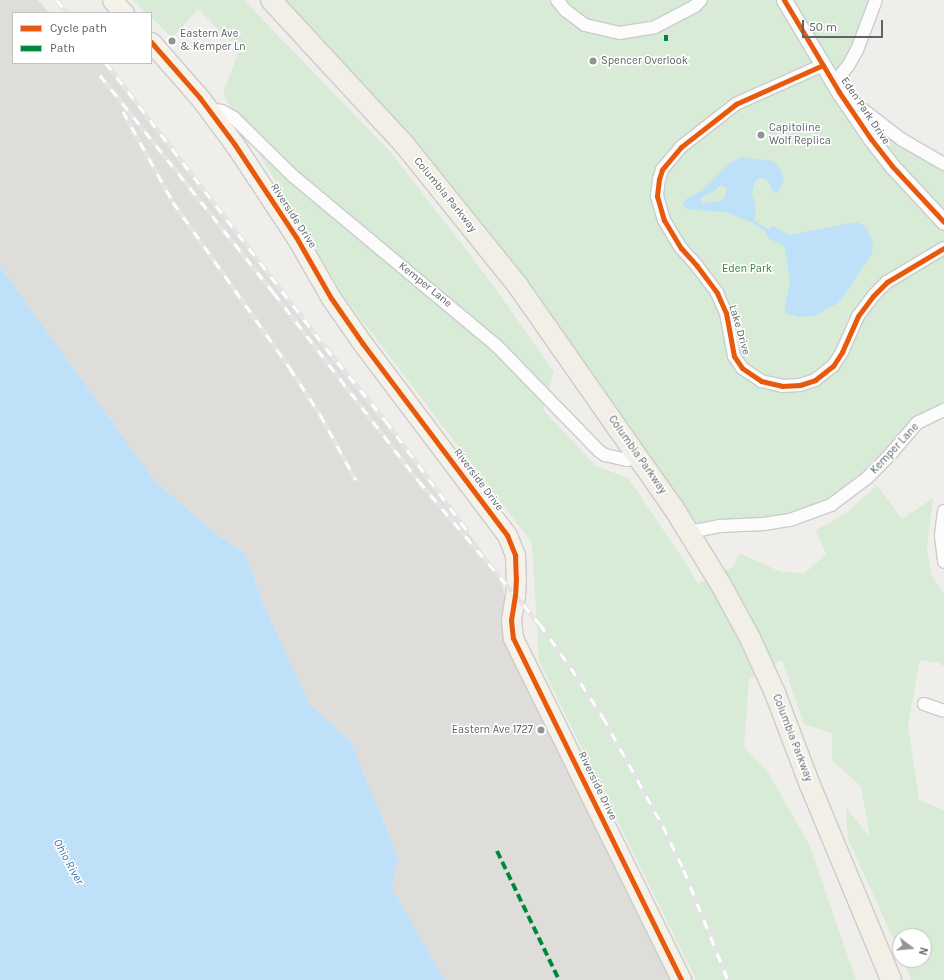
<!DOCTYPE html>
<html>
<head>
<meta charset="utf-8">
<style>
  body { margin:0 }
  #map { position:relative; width:944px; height:980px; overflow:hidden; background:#efeeea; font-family:Karla,sans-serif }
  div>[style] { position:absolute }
  .industrial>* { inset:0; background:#dfddda }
  .green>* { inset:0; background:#d8ebd6 }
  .water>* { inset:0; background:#bfe0f9 }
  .stream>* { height:3px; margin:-1.5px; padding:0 1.5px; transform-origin:1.5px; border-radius:1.5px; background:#bfe0f9 }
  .roads { filter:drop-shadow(1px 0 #cbcccc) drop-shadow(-1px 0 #cbcccc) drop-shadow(0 1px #cbcccc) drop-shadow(0 -1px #cbcccc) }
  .minor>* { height:12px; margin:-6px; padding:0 6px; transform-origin:6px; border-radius:6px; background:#fdfcfc }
  .tertiary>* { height:15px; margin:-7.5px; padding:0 7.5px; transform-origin:7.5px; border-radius:7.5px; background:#fdfcfc }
  .primary>* { height:19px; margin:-9.5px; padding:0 9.5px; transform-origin:9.5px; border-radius:9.5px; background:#f4f2e9 }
  .trunk>* { height:20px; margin:-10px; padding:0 10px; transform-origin:10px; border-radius:10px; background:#f2f0e6 }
  .rail>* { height:4.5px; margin-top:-2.25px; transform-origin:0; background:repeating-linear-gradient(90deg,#fff 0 9px,#e4e4e4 0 18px); box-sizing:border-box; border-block:1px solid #e4e4e4 }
  .quiet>* { height:4px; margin-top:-2px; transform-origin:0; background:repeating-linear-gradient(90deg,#00873e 0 8px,transparent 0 12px) }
  .cycleway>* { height:5px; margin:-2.5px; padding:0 2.5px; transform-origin:2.5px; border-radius:2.5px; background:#e8590c }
  .dots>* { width:11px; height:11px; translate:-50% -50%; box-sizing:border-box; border:2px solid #fff; border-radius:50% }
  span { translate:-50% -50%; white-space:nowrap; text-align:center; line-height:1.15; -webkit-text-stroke:3px #fff; paint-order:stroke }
  .poi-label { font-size:11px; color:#5f6368 }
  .left { translate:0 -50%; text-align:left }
  .right { translate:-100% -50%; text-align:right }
  .street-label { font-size:11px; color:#5f6368 }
  .park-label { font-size:11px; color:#348238 }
  .water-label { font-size:12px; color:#4174aa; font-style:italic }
  .legend { position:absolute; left:12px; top:12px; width:140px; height:52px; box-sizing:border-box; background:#fff; border:1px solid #bfc1c3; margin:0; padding:5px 7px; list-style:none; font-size:12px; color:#5f6368 }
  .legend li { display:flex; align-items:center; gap:8px; height:20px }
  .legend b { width:20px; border:1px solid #bfc1c3 }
  .north { position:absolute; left:892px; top:928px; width:40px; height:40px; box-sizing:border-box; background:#fff; border:1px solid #bfc1c3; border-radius:50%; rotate:106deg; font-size:11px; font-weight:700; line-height:16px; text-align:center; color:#5f6368 }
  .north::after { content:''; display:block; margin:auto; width:14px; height:18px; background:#919496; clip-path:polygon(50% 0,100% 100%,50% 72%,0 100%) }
  .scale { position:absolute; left:802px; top:20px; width:81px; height:18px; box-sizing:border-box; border:2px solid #5f6368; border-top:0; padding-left:5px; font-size:12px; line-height:14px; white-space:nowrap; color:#5f6368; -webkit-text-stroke:3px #fff; paint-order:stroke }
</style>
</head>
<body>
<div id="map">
  <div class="industrial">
    <div style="clip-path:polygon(0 0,38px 0,49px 13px,13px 13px,13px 63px,107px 64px,326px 348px,386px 421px,500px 576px,511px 620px,681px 980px,445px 980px,392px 888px,398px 857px,351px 742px,309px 703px,264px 605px,245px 554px,211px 530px,155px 481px,0 266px)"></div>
  </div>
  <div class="green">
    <div style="clip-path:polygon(133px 0,244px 0,393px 155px,493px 285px,554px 372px,543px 410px,596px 466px,628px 478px,687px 565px,698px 584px,733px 567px,739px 553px,781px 572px,805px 573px,826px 554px,816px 530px,845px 514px,877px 485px,902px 519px,933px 498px,927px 547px,931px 574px,944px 594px,944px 667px,939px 663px,920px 660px,908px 725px,919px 800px,944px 810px,944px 980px,911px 980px,903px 960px,924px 960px,924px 936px,900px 936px,900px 954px,848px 839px,846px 808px,870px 837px,861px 786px,832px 761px,832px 733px,804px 724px,782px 659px,749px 679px,744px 747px,769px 774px,809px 844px,856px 980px,696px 980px,539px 661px,532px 543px,345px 298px,223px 94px,239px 50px,198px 9px,172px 38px,151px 17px,151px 13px,146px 13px)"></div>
    <div style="clip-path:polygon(271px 0,876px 0,834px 85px,944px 164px,944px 410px,932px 414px,894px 450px,811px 513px,689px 532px,518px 286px)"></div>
  </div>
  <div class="water">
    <div style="clip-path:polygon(evenodd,742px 157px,773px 161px,780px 169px,784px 180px,780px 189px,777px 193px,773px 192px,770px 184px,766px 179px,760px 178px,755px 181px,752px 193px,756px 209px,754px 222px,750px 222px,726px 212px,693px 210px,686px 208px,683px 205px,684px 201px,690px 196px,702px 191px,730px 163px,742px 157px,721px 185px,727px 188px,725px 197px,720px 201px,702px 203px,701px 198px,713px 192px,721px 185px)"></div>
    <div style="clip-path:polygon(856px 222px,863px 225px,868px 230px,872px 241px,873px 248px,872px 253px,848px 290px,838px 303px,815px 316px,798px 317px,785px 313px,785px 304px,790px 282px,785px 249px,781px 244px,769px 239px,766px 234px,767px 230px,773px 226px,789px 235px)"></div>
    <div style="clip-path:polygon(0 266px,155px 481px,211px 530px,245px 554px,264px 605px,309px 703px,351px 742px,398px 857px,392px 888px,445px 980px,0 980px)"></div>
  </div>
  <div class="stream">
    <div style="left:754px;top:222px;width:15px;rotate:32deg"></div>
  </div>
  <div class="roads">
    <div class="minor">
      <div style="left:557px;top:0;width:13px;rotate:51deg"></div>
      <div style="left:565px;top:10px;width:25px;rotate:37deg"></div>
      <div style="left:585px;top:25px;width:35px;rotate:13deg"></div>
      <div style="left:619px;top:33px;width:36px;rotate:-9deg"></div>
      <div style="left:655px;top:27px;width:45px;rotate:-27.7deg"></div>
      <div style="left:695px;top:6px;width:8px;rotate:-45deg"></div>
      <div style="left:823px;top:65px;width:95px;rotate:155.9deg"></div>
      <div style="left:736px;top:104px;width:70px;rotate:142deg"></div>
      <div style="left:681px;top:147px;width:30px;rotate:130deg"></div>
      <div style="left:662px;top:170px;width:9px;rotate:108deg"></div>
      <div style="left:659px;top:179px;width:17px;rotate:97deg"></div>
      <div style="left:657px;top:196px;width:25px;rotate:74deg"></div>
      <div style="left:664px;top:220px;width:33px;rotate:59deg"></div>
      <div style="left:681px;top:248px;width:24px;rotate:48deg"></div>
      <div style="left:697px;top:266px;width:34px;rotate:53deg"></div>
      <div style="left:717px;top:293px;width:22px;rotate:66deg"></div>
      <div style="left:726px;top:313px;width:44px;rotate:79.5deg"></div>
      <div style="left:734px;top:356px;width:14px;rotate:56deg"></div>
      <div style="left:742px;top:368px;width:23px;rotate:34deg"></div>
      <div style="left:761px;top:381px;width:22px;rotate:13deg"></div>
      <div style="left:782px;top:386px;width:18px;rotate:-3deg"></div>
      <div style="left:800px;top:385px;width:16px;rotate:-18deg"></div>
      <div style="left:815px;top:380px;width:23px;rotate:-38deg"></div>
      <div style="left:833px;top:366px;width:17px;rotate:-57deg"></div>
      <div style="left:842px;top:352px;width:39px;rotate:-66deg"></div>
      <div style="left:858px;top:316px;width:25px;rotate:-53deg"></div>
      <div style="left:873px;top:296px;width:20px;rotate:-45deg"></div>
      <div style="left:887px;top:282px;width:66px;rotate:-30.8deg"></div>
      <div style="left:834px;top:83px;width:22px;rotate:-51deg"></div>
      <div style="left:848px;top:66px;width:18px;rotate:-61deg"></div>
      <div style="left:857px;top:50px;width:53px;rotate:-69.2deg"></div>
      <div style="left:844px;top:95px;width:72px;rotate:37.7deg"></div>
      <div style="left:901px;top:139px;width:50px;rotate:30.2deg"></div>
      <div style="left:208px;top:109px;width:14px;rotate:8deg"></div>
      <div style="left:222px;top:111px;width:14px;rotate:30deg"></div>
      <div style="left:234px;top:118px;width:83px;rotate:44.5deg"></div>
      <div style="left:293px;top:176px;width:264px;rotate:39.8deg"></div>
      <div style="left:496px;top:345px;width:148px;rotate:45.8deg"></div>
      <div style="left:599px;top:451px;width:7px;rotate:34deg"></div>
      <div style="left:605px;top:455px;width:22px;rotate:13deg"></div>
      <div style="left:626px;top:460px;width:13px;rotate:-9deg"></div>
      <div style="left:944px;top:511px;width:25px;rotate:97deg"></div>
      <div style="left:941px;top:536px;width:26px;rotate:83deg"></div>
      <div style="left:689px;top:532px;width:31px;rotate:-11deg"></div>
      <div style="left:719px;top:526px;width:45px;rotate:-2.5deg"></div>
      <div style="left:764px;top:524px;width:26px;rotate:-9deg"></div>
      <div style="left:790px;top:520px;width:44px;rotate:-20.1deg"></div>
      <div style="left:831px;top:505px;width:45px;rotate:-36.9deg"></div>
      <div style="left:867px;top:478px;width:30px;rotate:-45deg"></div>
      <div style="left:888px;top:457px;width:45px;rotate:-49.5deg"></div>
      <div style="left:917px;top:423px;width:30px;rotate:-26deg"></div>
      <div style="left:924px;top:704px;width:21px;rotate:19deg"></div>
    </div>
    <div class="tertiary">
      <div style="left:784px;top:0;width:107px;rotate:59.1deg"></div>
      <div style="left:839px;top:92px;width:57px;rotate:55.8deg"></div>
      <div style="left:871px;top:139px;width:34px;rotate:52deg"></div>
      <div style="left:892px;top:166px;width:76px;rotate:47.1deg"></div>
    </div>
    <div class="primary">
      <div style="left:112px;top:0;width:18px;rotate:47deg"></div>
      <div style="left:151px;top:42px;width:74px;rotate:48.8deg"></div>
      <div style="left:200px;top:98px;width:59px;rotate:53.3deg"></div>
      <div style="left:235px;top:145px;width:110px;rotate:56.5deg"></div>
      <div style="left:296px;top:237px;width:70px;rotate:60.2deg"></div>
      <div style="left:331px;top:298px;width:56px;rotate:55.2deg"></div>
      <div style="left:363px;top:344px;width:239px;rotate:53deg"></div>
      <div style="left:507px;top:535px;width:22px;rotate:68deg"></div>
      <div style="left:515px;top:555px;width:23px;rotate:88deg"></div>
      <div style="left:516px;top:578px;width:17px;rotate:93deg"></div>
      <div style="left:515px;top:595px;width:25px;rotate:99deg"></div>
      <div style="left:511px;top:620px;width:18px;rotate:84deg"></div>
      <div style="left:513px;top:638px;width:381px;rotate:63.8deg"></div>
    </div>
    <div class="trunk">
      <div style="left:271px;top:0;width:196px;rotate:47.3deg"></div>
      <div style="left:404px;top:144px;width:182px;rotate:51.2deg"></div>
      <div style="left:518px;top:286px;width:270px;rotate:55deg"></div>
      <div style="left:673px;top:507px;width:89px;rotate:58.3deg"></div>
      <div style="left:720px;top:583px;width:63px;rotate:61.4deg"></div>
      <div style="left:750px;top:638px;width:60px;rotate:65.6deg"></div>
      <div style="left:775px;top:693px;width:98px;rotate:69.2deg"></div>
      <div style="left:810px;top:785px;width:211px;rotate:67.4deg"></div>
    </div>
  </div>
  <div class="rail">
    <div style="left:57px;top:0;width:16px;rotate:52deg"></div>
    <div style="left:106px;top:63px;width:360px;rotate:52.3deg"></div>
    <div style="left:326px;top:348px;width:94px;rotate:50.6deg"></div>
    <div style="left:386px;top:421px;width:138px;rotate:53.5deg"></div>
    <div style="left:100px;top:75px;width:279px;rotate:51.4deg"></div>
    <div style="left:274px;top:293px;width:237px;rotate:52.4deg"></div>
    <div style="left:419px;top:481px;width:187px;rotate:49.8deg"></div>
    <div style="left:540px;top:624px;width:54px;rotate:54.8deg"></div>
    <div style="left:571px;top:668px;width:59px;rotate:56.9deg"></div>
    <div style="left:603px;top:717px;width:124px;rotate:61.2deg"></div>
    <div style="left:663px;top:826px;width:49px;rotate:64.5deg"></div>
    <div style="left:684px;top:870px;width:118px;rotate:68.2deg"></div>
    <div style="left:123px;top:111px;width:104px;rotate:61.2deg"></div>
    <div style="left:173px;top:202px;width:203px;rotate:54.8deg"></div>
    <div style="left:290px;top:368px;width:55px;rotate:56.9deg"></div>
    <div style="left:320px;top:414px;width:75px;rotate:61.4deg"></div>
  </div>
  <div class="quiet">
    <div style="left:666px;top:35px;width:6px;rotate:90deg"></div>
    <div style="left:497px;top:851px;width:143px;rotate:64.3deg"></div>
  </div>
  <div class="cycleway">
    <div style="left:784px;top:0;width:107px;rotate:59.1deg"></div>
    <div style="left:839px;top:92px;width:57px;rotate:55.8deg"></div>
    <div style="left:871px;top:139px;width:34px;rotate:52deg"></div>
    <div style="left:892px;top:166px;width:76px;rotate:47.1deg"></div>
    <div style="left:151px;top:42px;width:74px;rotate:48.8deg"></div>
    <div style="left:200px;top:98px;width:59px;rotate:53.3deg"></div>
    <div style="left:235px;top:145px;width:110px;rotate:56.5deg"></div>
    <div style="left:296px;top:237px;width:70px;rotate:60.2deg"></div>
    <div style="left:331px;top:298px;width:56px;rotate:55.2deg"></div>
    <div style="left:363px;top:344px;width:239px;rotate:53deg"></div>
    <div style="left:507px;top:535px;width:22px;rotate:68deg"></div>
    <div style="left:515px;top:555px;width:23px;rotate:88deg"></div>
    <div style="left:516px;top:578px;width:17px;rotate:93deg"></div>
    <div style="left:515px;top:595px;width:25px;rotate:99deg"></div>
    <div style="left:511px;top:620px;width:18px;rotate:84deg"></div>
    <div style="left:513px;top:638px;width:381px;rotate:63.8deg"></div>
    <div style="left:823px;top:65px;width:95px;rotate:155.9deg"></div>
    <div style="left:736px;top:104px;width:70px;rotate:142deg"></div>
    <div style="left:681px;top:147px;width:30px;rotate:130deg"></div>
    <div style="left:662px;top:170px;width:9px;rotate:108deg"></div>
    <div style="left:659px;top:179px;width:17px;rotate:97deg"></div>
    <div style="left:657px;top:196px;width:25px;rotate:74deg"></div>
    <div style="left:664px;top:220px;width:33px;rotate:59deg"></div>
    <div style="left:681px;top:248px;width:24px;rotate:48deg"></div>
    <div style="left:697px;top:266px;width:34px;rotate:53deg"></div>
    <div style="left:717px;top:293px;width:22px;rotate:66deg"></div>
    <div style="left:726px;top:313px;width:44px;rotate:79.5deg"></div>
    <div style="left:734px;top:356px;width:14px;rotate:56deg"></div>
    <div style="left:742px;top:368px;width:23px;rotate:34deg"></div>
    <div style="left:761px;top:381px;width:22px;rotate:13deg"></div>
    <div style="left:782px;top:386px;width:18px;rotate:-3deg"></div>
    <div style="left:800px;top:385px;width:16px;rotate:-18deg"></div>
    <div style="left:815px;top:380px;width:23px;rotate:-38deg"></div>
    <div style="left:833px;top:366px;width:17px;rotate:-57deg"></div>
    <div style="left:842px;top:352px;width:39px;rotate:-66deg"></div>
    <div style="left:858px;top:316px;width:25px;rotate:-53deg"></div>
    <div style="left:873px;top:296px;width:20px;rotate:-45deg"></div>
    <div style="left:887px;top:282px;width:66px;rotate:-30.8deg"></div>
  </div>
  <div class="dots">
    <div style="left:172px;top:41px;background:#919496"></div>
    <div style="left:593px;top:61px;background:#919496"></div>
    <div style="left:761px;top:135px;background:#919496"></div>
    <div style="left:541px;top:730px;background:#919496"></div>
  </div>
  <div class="poi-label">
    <span class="left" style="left:180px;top:41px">Eastern Ave<br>&amp; Kemper Ln</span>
    <span class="left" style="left:601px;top:61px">Spencer Overlook</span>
    <span class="left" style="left:769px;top:135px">Capitoline<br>Wolf Replica</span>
    <span class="right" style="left:533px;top:730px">Eastern Ave 1727</span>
  </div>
  <div class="street-label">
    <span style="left:865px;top:111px;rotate:56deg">Eden Park Drive</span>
    <span style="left:445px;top:195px;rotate:51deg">Columbia Parkway</span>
    <span style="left:293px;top:216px;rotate:57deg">Riverside Drive</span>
    <span style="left:425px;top:285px;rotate:39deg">Kemper Lane</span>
    <span style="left:739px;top:330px;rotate:74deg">Lake Drive</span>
    <span style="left:895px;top:449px;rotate:-47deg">Kemper Lane</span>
    <span style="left:637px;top:455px;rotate:55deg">Columbia Parkway</span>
    <span style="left:478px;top:480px;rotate:53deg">Riverside Drive</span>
    <span style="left:792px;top:738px;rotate:69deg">Columbia Parkway</span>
    <span style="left:597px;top:786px;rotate:64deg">Riverside Drive</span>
  </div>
  <div class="park-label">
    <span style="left:747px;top:269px">Eden Park</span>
  </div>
  <div class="water-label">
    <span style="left:68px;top:862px;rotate:61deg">Ohio River</span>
  </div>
  <ul class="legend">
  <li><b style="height:5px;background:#e8590c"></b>Cycle path</li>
  <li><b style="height:5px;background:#00873e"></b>Path</li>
  </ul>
  <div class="north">N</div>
  <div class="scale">50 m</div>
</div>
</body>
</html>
